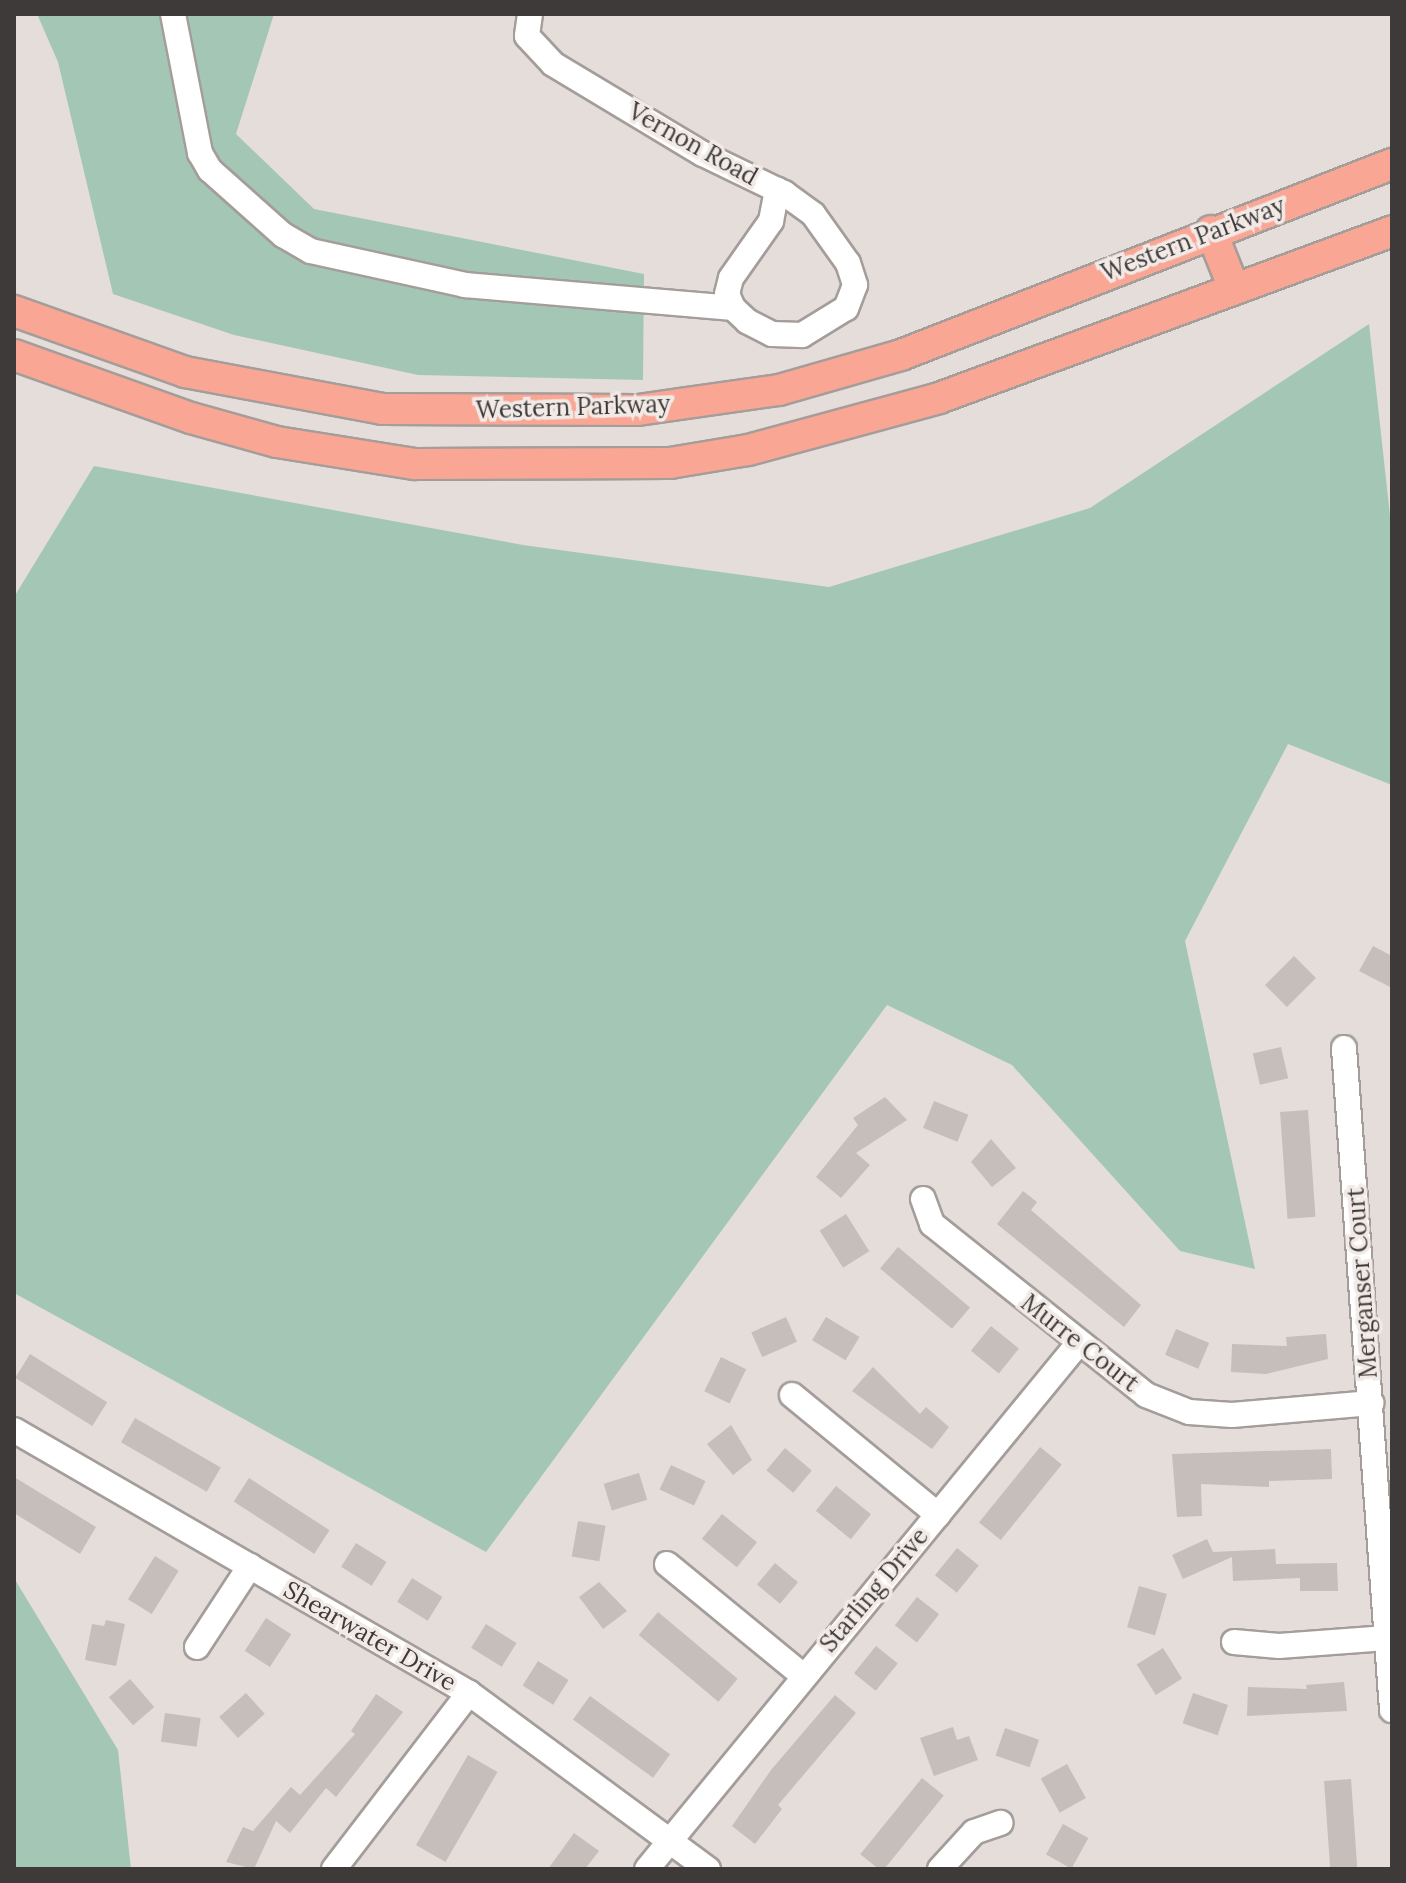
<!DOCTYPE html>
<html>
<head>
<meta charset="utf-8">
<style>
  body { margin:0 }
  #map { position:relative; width:1406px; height:1883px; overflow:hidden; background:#e4ddda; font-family:Lora,serif }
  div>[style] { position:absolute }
  .green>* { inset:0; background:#a4c7b5 }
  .building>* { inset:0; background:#c5bebb; transform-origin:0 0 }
  .roads { filter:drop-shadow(2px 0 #a49d9a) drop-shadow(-2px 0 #a49d9a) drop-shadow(0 2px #a49d9a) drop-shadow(0 -2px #a49d9a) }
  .minor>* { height:24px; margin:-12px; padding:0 12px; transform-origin:12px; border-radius:12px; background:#fff }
  .major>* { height:30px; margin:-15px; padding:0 15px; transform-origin:15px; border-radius:15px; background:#faa694 }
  span { translate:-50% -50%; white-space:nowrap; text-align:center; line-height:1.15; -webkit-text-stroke:7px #f1eae7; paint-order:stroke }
  .street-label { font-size:24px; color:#3d3a39 }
  .frame { position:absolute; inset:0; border:16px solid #3d3a39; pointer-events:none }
</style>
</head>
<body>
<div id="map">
  <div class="green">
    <div style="clip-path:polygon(37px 14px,274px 14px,236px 134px,314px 209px,644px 274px,643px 380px,418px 375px,234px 335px,113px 294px,58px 62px)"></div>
    <div style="clip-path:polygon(1369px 324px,1392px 534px,1392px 785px,1288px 744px,1185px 941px,1255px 1269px,1180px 1251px,1012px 1065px,887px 1005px,486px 1552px,14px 1293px,14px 597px,94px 466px,523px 545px,829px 587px,1090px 508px)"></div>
    <div style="clip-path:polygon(14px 1578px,118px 1750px,131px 1869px,14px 1869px)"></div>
  </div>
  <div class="building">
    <div style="clip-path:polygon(1373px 946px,1392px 956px,1392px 988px,1359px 971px)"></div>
    <div style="left:1294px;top:956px;width:31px;height:41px;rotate:45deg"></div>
    <div style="left:1281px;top:1047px;width:32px;height:29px;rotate:77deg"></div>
    <div style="clip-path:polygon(885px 1097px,907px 1120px,856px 1153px,870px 1165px,841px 1198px,816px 1177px,858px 1125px,853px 1118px)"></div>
    <div style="left:934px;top:1101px;width:37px;height:29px;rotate:22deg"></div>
    <div style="left:1308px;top:1110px;width:107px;height:28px;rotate:86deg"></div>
    <div style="clip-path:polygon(991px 1139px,1016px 1168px,992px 1187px,971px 1162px)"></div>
    <div style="clip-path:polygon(1023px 1191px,1037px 1202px,1031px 1210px,1141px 1305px,1124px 1327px,997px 1224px)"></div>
    <div style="left:846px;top:1214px;width:44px;height:31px;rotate:58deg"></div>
    <div style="left:898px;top:1247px;width:94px;height:28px;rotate:40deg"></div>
    <div style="left:786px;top:1317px;width:27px;height:38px;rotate:66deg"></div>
    <div style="left:826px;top:1317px;width:39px;height:27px;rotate:31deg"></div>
    <div style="left:991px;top:1326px;width:36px;height:32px;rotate:39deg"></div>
    <div style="left:1176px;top:1329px;width:36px;height:28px;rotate:23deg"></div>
    <div style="clip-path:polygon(1326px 1334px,1328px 1359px,1266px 1374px,1231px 1372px,1232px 1344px,1287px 1346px,1286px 1337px)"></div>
    <div style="left:30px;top:1354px;width:91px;height:28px;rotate:32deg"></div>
    <div style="left:721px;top:1357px;width:28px;height:38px;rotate:26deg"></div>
    <div style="clip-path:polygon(873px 1367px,920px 1414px,926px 1407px,949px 1427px,932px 1449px,852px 1391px)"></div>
    <div style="left:135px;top:1418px;width:99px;height:28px;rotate:30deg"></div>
    <div style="clip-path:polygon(731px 1425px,752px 1460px,733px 1475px,707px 1444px)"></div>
    <div style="left:1040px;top:1447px;width:28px;height:97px;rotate:39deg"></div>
    <div style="left:785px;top:1448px;width:35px;height:29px;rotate:40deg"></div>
    <div style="clip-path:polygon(1331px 1449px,1332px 1479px,1269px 1481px,1269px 1487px,1201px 1484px,1202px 1516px,1177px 1517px,1172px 1454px)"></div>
    <div style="left:671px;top:1465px;width:38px;height:27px;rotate:25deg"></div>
    <div style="left:639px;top:1473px;width:28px;height:37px;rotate:73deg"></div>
    <div style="clip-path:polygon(14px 1477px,96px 1527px,80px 1554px,14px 1513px)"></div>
    <div style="left:249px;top:1478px;width:96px;height:28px;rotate:33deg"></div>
    <div style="left:836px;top:1486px;width:45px;height:32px;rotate:39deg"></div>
    <div style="left:722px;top:1514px;width:45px;height:32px;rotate:39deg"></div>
    <div style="left:578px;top:1521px;width:28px;height:36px;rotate:10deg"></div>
    <div style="clip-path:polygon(1207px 1539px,1213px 1552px,1275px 1549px,1276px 1564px,1337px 1563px,1338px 1591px,1300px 1591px,1300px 1578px,1233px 1581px,1232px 1557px,1183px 1579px,1172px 1555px)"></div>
    <div style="left:356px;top:1543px;width:36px;height:28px;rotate:32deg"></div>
    <div style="left:957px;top:1548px;width:28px;height:35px;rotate:39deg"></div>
    <div style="left:155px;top:1556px;width:28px;height:51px;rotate:32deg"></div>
    <div style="left:775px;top:1563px;width:30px;height:28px;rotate:40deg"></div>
    <div style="left:412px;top:1578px;width:36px;height:28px;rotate:32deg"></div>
    <div style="clip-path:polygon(599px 1582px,627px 1611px,603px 1629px,579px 1597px)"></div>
    <div style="left:1139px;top:1586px;width:29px;height:43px;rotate:16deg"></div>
    <div style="left:917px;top:1597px;width:28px;height:36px;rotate:38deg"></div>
    <div style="left:658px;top:1612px;width:104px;height:30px;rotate:40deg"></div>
    <div style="left:266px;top:1618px;width:30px;height:39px;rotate:33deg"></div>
    <div style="clip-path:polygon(106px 1620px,125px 1624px,116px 1666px,85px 1660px,92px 1624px,104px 1626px)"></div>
    <div style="left:486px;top:1624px;width:36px;height:28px;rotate:32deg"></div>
    <div style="left:876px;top:1646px;width:28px;height:35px;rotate:39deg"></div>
    <div style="left:1163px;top:1648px;width:36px;height:31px;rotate:58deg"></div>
    <div style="left:538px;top:1661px;width:36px;height:29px;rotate:32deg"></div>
    <div style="left:130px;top:1679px;width:37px;height:28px;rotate:49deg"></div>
    <div style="clip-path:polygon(1344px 1682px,1347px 1711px,1247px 1716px,1248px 1687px,1307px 1689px,1306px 1685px)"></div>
    <div style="left:246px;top:1693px;width:28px;height:36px;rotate:48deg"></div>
    <div style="left:1193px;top:1693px;width:37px;height:32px;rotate:19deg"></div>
    <div style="clip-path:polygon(376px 1694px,403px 1712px,336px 1797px,326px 1788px,290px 1833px,276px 1821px,254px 1869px,226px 1862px,243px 1827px,253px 1831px,291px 1787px,300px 1795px,355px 1734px,351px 1731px)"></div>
    <div style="clip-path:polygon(835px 1695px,856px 1713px,778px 1805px,782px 1809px,755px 1844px,732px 1826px,771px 1770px)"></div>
    <div style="left:590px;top:1696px;width:99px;height:29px;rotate:36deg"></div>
    <div style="left:165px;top:1713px;width:36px;height:29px;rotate:8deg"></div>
    <div style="clip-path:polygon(953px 1727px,957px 1740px,969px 1736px,978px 1760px,934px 1776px,920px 1738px)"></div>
    <div style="left:1005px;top:1728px;width:36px;height:29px;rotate:19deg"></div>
    <div style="left:468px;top:1755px;width:34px;height:104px;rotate:30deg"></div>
    <div style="left:1067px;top:1764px;width:39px;height:30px;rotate:61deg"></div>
    <div style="left:922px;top:1778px;width:28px;height:98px;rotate:39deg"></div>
    <div style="left:1351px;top:1779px;width:90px;height:27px;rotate:86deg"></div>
    <div style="left:1063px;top:1824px;width:29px;height:35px;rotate:29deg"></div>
    <div style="clip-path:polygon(574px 1833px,599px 1851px,585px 1869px,548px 1869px)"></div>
  </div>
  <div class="roads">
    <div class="minor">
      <div style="left:173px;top:14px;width:142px;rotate:79deg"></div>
      <div style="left:200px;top:153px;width:20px;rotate:60deg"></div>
      <div style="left:210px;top:170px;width:98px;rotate:41.7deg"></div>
      <div style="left:283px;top:235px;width:32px;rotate:30deg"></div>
      <div style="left:311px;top:251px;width:158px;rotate:12.4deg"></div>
      <div style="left:465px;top:285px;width:269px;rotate:4.9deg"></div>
      <div style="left:530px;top:14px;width:22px;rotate:98deg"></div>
      <div style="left:527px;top:36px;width:38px;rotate:47deg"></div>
      <div style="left:553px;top:64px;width:175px;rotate:31deg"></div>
      <div style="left:703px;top:154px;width:82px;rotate:25.9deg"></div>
      <div style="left:777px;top:190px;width:8px;rotate:23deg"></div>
      <div style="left:784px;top:193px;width:36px;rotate:36deg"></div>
      <div style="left:813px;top:214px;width:60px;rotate:54.5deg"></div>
      <div style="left:848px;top:263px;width:23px;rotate:72deg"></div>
      <div style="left:855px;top:285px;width:25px;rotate:111deg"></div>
      <div style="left:846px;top:308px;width:52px;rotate:148.5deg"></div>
      <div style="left:802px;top:335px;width:30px;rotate:-178deg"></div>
      <div style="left:772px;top:334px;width:28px;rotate:-153deg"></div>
      <div style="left:747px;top:321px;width:19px;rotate:-137deg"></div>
      <div style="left:733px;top:308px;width:15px;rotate:-113deg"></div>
      <div style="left:727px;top:294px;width:16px;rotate:-76deg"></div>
      <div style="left:731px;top:278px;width:70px;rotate:-54.9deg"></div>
      <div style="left:771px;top:221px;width:32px;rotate:-79deg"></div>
      <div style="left:1344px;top:1048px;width:664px;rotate:85.85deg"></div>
      <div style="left:923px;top:1199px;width:27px;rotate:70deg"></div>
      <div style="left:932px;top:1224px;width:274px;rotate:38.6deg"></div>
      <div style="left:1146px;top:1395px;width:46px;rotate:21.6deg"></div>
      <div style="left:1189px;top:1412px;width:43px;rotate:4deg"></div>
      <div style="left:1232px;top:1415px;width:140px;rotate:-4.9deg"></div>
      <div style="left:792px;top:1395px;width:189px;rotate:39.4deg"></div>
      <div style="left:14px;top:1430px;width:526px;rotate:30.03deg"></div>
      <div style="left:469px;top:1693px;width:297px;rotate:36.4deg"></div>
      <div style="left:667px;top:1564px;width:175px;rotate:39.4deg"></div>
      <div style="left:1234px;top:1642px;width:45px;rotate:5.1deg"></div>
      <div style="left:1279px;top:1646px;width:108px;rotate:-4.2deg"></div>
      <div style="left:197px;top:1647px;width:97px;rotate:-56.8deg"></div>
      <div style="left:334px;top:1869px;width:222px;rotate:-52.5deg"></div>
      <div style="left:647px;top:1869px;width:679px;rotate:-50.62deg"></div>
      <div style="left:940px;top:1869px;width:50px;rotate:-47.4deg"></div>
      <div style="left:974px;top:1832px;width:28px;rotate:-19deg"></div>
    </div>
    <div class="major">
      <div style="left:1211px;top:231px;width:59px;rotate:68.2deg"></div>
      <div style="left:14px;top:311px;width:182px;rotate:19.6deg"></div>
      <div style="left:185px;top:372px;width:200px;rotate:10.6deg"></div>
      <div style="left:382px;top:409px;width:256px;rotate:0.2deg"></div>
      <div style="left:638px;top:410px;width:142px;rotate:-8.1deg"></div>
      <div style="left:779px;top:390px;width:127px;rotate:-16deg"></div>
      <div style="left:901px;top:355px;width:527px;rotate:-21.26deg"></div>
      <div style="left:14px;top:355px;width:188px;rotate:19.6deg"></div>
      <div style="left:191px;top:418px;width:89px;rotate:15.6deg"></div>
      <div style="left:277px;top:442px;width:140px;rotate:9.1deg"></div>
      <div style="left:415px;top:464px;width:255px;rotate:-0.2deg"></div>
      <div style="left:670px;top:463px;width:79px;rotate:-9.5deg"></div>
      <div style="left:748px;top:450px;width:198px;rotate:-15.2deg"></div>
      <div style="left:939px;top:398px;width:483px;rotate:-20.2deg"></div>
    </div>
  </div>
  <div class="street-label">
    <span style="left:693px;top:144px;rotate:29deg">Vernon Road</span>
    <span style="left:1193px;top:239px;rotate:-21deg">Western Parkway</span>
    <span style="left:573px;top:407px;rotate:-2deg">Western Parkway</span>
    <span style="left:1362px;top:1283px;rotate:-94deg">Merganser Court</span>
    <span style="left:1080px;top:1343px;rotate:38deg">Murre Court</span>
    <span style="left:874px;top:1590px;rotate:-50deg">Starling Drive</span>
    <span style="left:370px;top:1636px;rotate:30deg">Shearwater Drive</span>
  </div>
  <div class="frame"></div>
</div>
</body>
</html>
